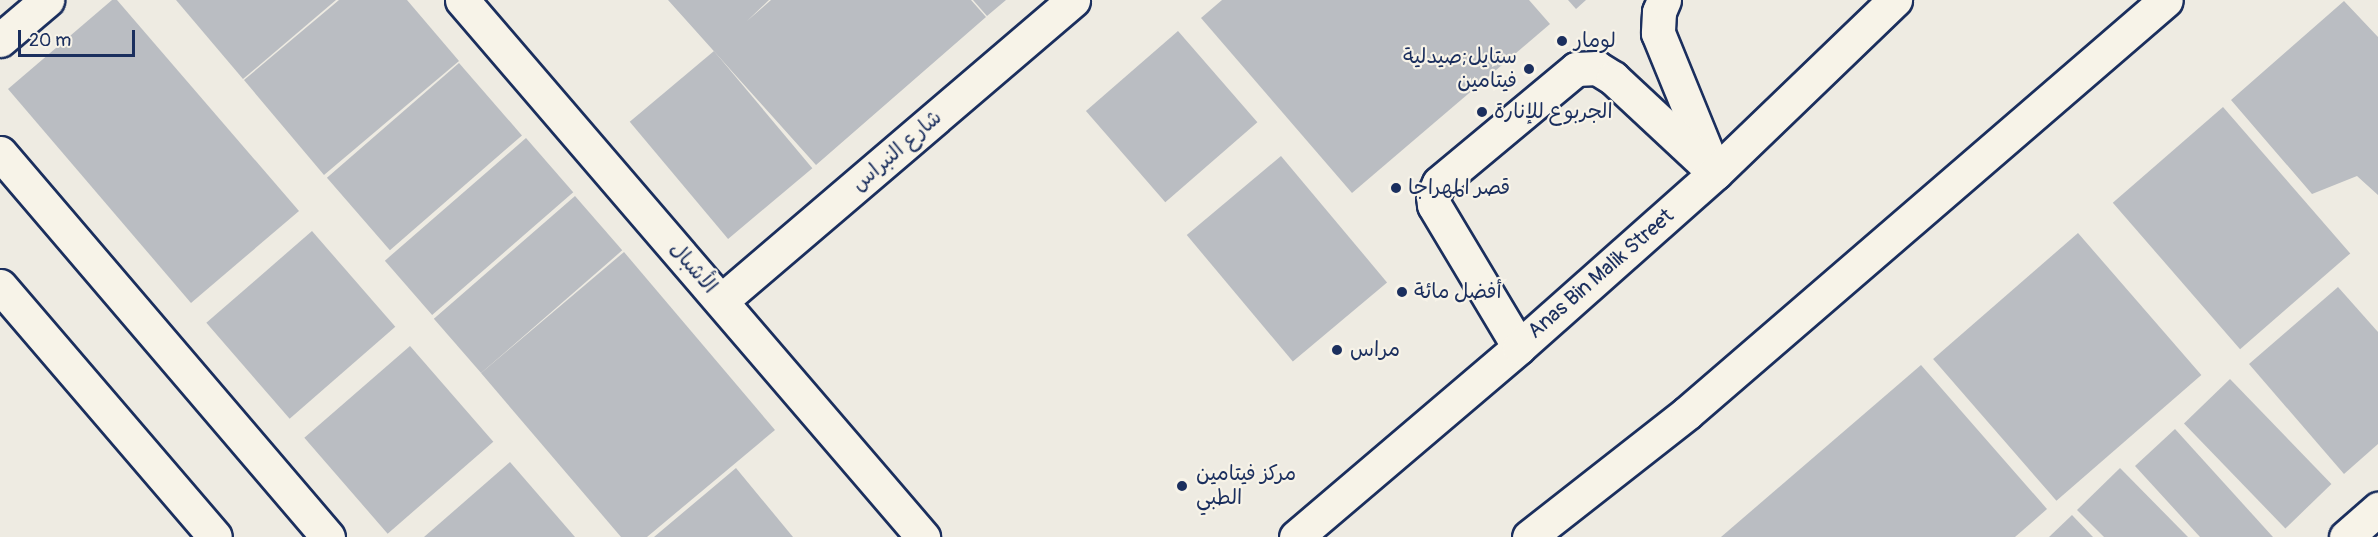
<!DOCTYPE html>
<html>
<head>
<meta charset="utf-8">
<style>
  body { margin:0 }
  #map { position:relative; width:2378px; height:537px; overflow:hidden; background:#eeebe2; font-family:Pangolin,"Playpen Sans Arabic",sans-serif }
  div>[style] { position:absolute }
  .building>* { inset:0; background:#babdc2; transform-origin:0 0 }
  .roads { filter:drop-shadow(2px 0 #1b2f5e) drop-shadow(-2px 0 #1b2f5e) drop-shadow(0 2px #1b2f5e) drop-shadow(0 -2px #1b2f5e) }
  .minor>* { height:33px; margin:-16.5px; padding:0 16.5px; transform-origin:16.5px; border-radius:16.5px; background:#f7f3e8 }
  .major>* { height:33px; margin:-16.5px; padding:0 16.5px; transform-origin:16.5px; border-radius:16.5px; background:#f7f3e8 }
  .dots>* { width:16px; height:16px; translate:-50% -50%; box-sizing:border-box; border:3px solid #f7f3e8; border-radius:50% }
  span { translate:-50% -50%; white-space:nowrap; text-align:center; line-height:1.15; -webkit-text-stroke:4.5px #f7f3e8; paint-order:stroke }
  .poi-label { font-size:21px; color:#1b2f5e }
  .left { translate:0 -50%; text-align:left }
  .right { translate:-100% -50%; text-align:right }
  .street-label { font-size:21px; color:#1b2f5e }
  .scale { position:absolute; left:18px; top:30px; width:117px; height:27px; box-sizing:border-box; border:3px solid #1b2f5e; border-top:0; padding-left:8px; font-size:18px; line-height:21px; white-space:nowrap; color:#1b2f5e; -webkit-text-stroke:4px #f7f3e8; paint-order:stroke }
</style>
</head>
<body>
<div id="map">
  <div class="building">
    <div style="clip-path:polygon(112px 0,117px 0,299px 211px,191px 303px,8px 89px)"></div>
    <div style="clip-path:polygon(176px 0,336px 0,243px 79px)"></div>
    <div style="clip-path:polygon(339px 0,407px 0,459px 61px,324px 175px,244px 80px)"></div>
    <div style="clip-path:polygon(668px 0,769px 0,747px 21px,771px 0,971px 0,986px 17px,816px 165px)"></div>
    <div style="clip-path:polygon(973px 0,1006px 0,987px 16px)"></div>
    <div style="clip-path:polygon(1222px 0,1529px 0,1550px 24px,1352px 193px,1201px 18px)"></div>
    <div style="clip-path:polygon(1568px 0,1586px 0,1576px 9px)"></div>
    <div style="clip-path:polygon(2344px 1px,2378px 37px,2378px 195px,2357px 176px,2312px 194px,2231px 100px)"></div>
    <div style="left:1178px;top:31px;width:121px;height:122px;rotate:49deg"></div>
    <div style="left:714px;top:51px;width:153px;height:110px;rotate:50deg"></div>
    <div style="left:459px;top:63px;width:96px;height:175px;rotate:49deg"></div>
    <div style="left:2223px;top:107px;width:194px;height:146px;rotate:49deg"></div>
    <div style="left:526px;top:138px;width:72px;height:187px;rotate:49deg"></div>
    <div style="left:1281px;top:156px;width:165px;height:123px;rotate:50deg"></div>
    <div style="left:575px;top:196px;width:72px;height:187px;rotate:49deg"></div>
    <div style="left:312px;top:231px;width:127px;height:140px;rotate:49deg"></div>
    <div style="left:2078px;top:233px;width:188px;height:192px;rotate:49deg"></div>
    <div style="clip-path:polygon(624px 252px,775px 430px,647px 537px,621px 537px,481px 373px)"></div>
    <div style="clip-path:polygon(2338px 287px,2378px 332px,2378px 444px,2344px 474px,2249px 364px)"></div>
    <div style="left:410px;top:346px;width:127px;height:140px;rotate:49deg"></div>
    <div style="clip-path:polygon(1921px 365px,2047px 509px,2015px 537px,1721px 537px)"></div>
    <div style="left:2230px;top:379px;width:146px;height:64px;rotate:46deg"></div>
    <div style="clip-path:polygon(2175px 429px,2273px 537px,2200px 537px,2135px 466px)"></div>
    <div style="clip-path:polygon(510px 462px,575px 537px,424px 537px)"></div>
    <div style="clip-path:polygon(736px 468px,793px 537px,654px 537px)"></div>
    <div style="clip-path:polygon(2120px 468px,2188px 537px,2104px 537px,2077px 510px)"></div>
    <div style="clip-path:polygon(2072px 515px,2093px 537px,2049px 537px)"></div>
  </div>
  <div class="roads">
    <div class="minor">
      <div style="left:462px;top:0;width:708px;rotate:49.35deg"></div>
      <div style="left:1664px;top:0;width:13px;rotate:113deg"></div>
      <div style="left:1659px;top:12px;width:21px;rotate:93deg"></div>
      <div style="left:1658px;top:33px;width:140px;rotate:67.8deg"></div>
      <div style="left:0;top:40px;width:62px;rotate:-40.4deg"></div>
      <div style="left:0;top:153px;width:505px;rotate:49.5deg"></div>
      <div style="left:0;top:286px;width:330px;rotate:49.4deg"></div>
      <div style="left:721px;top:301px;width:463px;rotate:-40.5deg"></div>
      <div style="left:1519px;top:347px;width:165px;rotate:-120.9deg"></div>
      <div style="left:1434px;top:205px;width:9px;rotate:-96deg"></div>
      <div style="left:1433px;top:196px;width:14px;rotate:-65deg"></div>
      <div style="left:1439px;top:183px;width:178px;rotate:-39.8deg"></div>
      <div style="left:1576px;top:69px;width:21px;rotate:-3deg"></div>
      <div style="left:1597px;top:68px;width:19px;rotate:32deg"></div>
      <div style="left:1613px;top:78px;width:139px;rotate:43deg"></div>
      <div style="left:2346px;top:537px;width:43px;rotate:-41.2deg"></div>
    </div>
    <div class="major">
      <div style="left:1296px;top:537px;width:293px;rotate:-40.4deg"></div>
      <div style="left:1519px;top:347px;width:262px;rotate:-41.6deg"></div>
      <div style="left:1715px;top:173px;width:250px;rotate:-43.9deg"></div>
      <div style="left:1529px;top:537px;width:201px;rotate:-38.1deg"></div>
      <div style="left:1687px;top:413px;width:632px;rotate:-40.77deg"></div>
    </div>
  </div>
  <div class="dots">
    <div style="left:1562px;top:41px;background:#1b2f5e"></div>
    <div style="left:1529px;top:69px;background:#1b2f5e"></div>
    <div style="left:1482px;top:112px;background:#1b2f5e"></div>
    <div style="left:1396px;top:188px;background:#1b2f5e"></div>
    <div style="left:1402px;top:292px;background:#1b2f5e"></div>
    <div style="left:1337px;top:350px;background:#1b2f5e"></div>
    <div style="left:1182px;top:486px;background:#1b2f5e"></div>
  </div>
  <div class="poi-label">
    <span class="left" style="left:1574px;top:41px">لومار</span>
    <span class="right" style="left:1517px;top:69px">ستايل;صيدلية<br>فيتامين</span>
    <span class="left" style="left:1494px;top:112px">الجربوع للإنارة</span>
    <span class="left" style="left:1408px;top:188px">قصر المهراجا</span>
    <span class="left" style="left:1414px;top:292px">أفضل مائة</span>
    <span class="left" style="left:1350px;top:350px">مراس</span>
    <span class="left" style="left:1196px;top:486px">مركز فيتامين<br>الطبي</span>
  </div>
  <div class="street-label">
    <span style="left:897px;top:151px;rotate:-41deg">شارع النبراس</span>
    <span style="left:693px;top:268px;rotate:49deg">الأشبال</span>
    <span style="left:1601px;top:274px;rotate:-41deg">Anas Bin Malik Street</span>
  </div>
  <div class="scale">20 m</div>
</div>
</body>
</html>
